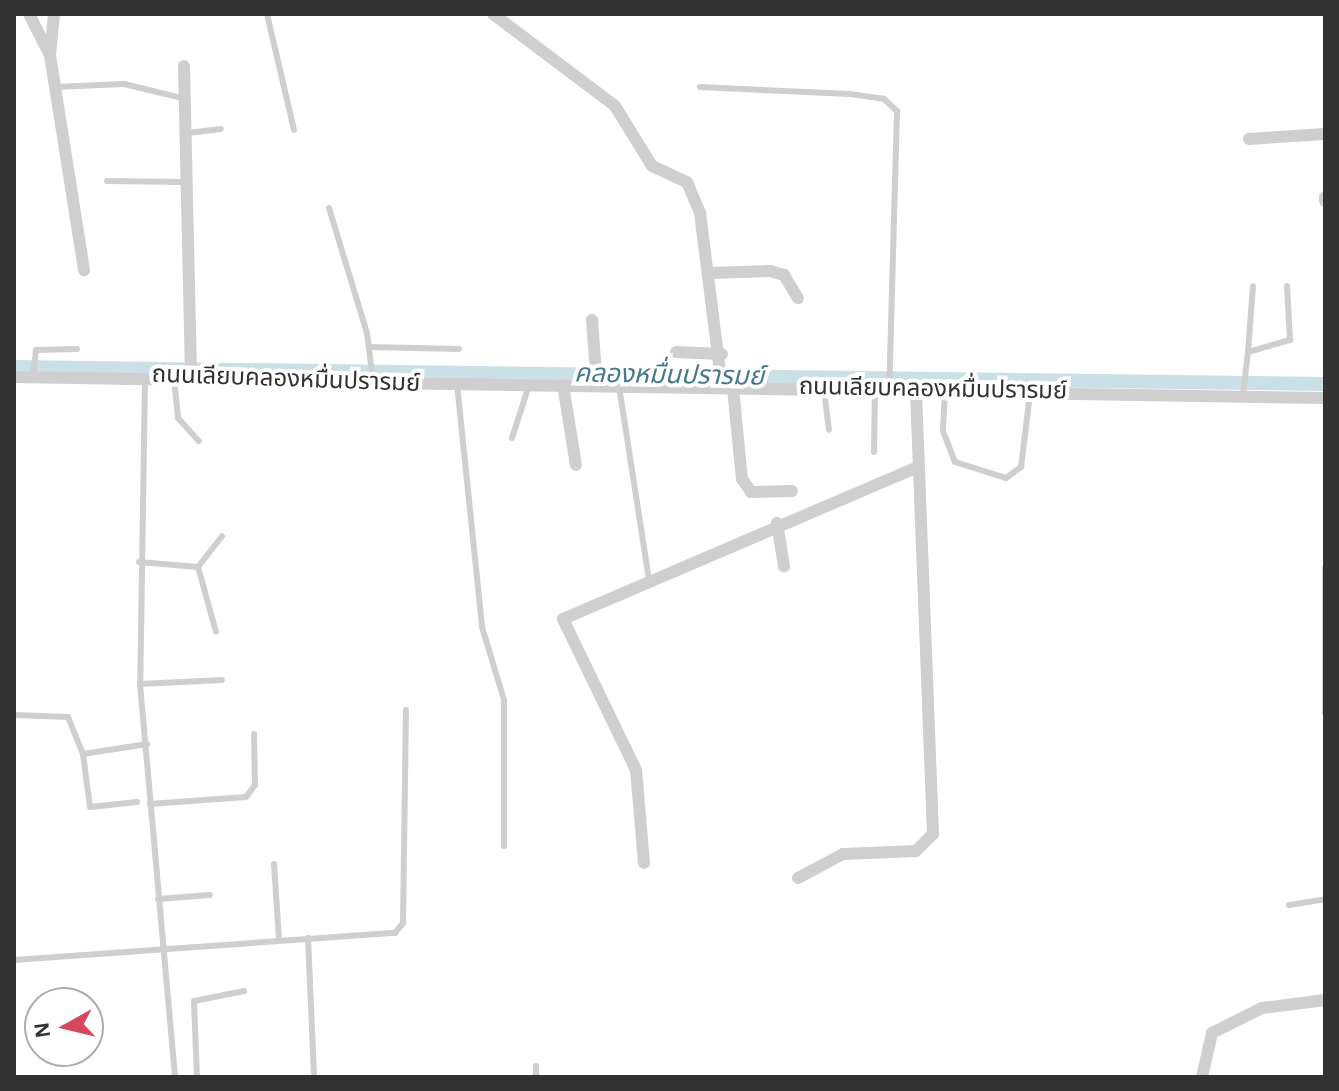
<!DOCTYPE html>
<html>
<head>
<meta charset="utf-8">
<style>
  body { margin:0 }
  #map { position:relative; width:1339px; height:1091px; overflow:hidden; background:#fff; font-family:"Alegreya Sans","Noto Sans Thai",sans-serif }
  div>[style] { position:absolute }
  .canal>* { height:14px; margin:-7px; padding:0 7px; transform-origin:7px; border-radius:7px; background:#cbdfe7 }
  .service>* { height:6px; margin:-3px; padding:0 3px; transform-origin:3px; border-radius:3px; background:#cfcfcf }
  .minor>* { height:12px; margin:-6px; padding:0 6px; transform-origin:6px; border-radius:6px; background:#cfcfcf }
  span { translate:-50% -50%; white-space:nowrap; text-align:center; line-height:1.15; -webkit-text-stroke:8px #fff; paint-order:stroke }
  .street-label { font-size:24px; color:#323232 }
  .water-label { font-size:26px; color:#46798e; font-style:italic }
  .frame { position:absolute; inset:0; border:16px solid #323232; pointer-events:none }
  .north { position:absolute; left:24px; top:987px; width:80px; height:80px; box-sizing:border-box; background:#fff; border:2px solid #adadad; border-radius:50%; rotate:262deg; font-size:22px; font-weight:700; line-height:32px; text-align:center; color:#323232 }
  .north::after { content:''; display:block; margin:auto; width:28px; height:36px; background:#d64760; clip-path:polygon(50% 0,100% 100%,50% 72%,0 100%) }
</style>
</head>
<body>
<div id="map">
  <div class="canal">
    <div style="left:14px;top:367px;width:1311px;rotate:0.74deg"></div>
  </div>
  <div class="service">
    <div style="left:267px;top:14px;width:119px;rotate:76.9deg"></div>
    <div style="left:55px;top:87px;width:69px;rotate:-2.5deg"></div>
    <div style="left:124px;top:84px;width:60px;rotate:13.6deg"></div>
    <div style="left:700px;top:87px;width:150px;rotate:2.7deg"></div>
    <div style="left:850px;top:94px;width:34px;rotate:8deg"></div>
    <div style="left:884px;top:99px;width:18px;rotate:43deg"></div>
    <div style="left:897px;top:111px;width:279px;rotate:91.6deg"></div>
    <div style="left:188px;top:133px;width:33px;rotate:-7deg"></div>
    <div style="left:107px;top:181px;width:79px;rotate:0.7deg"></div>
    <div style="left:329px;top:208px;width:131px;rotate:73.1deg"></div>
    <div style="left:367px;top:333px;width:48px;rotate:82.9deg"></div>
    <div style="left:369px;top:347px;width:90px;rotate:1.3deg"></div>
    <div style="left:1248px;top:352px;width:66px;rotate:-85.7deg"></div>
    <div style="left:33px;top:378px;width:28px;rotate:-84deg"></div>
    <div style="left:36px;top:350px;width:41px;rotate:-1.4deg"></div>
    <div style="left:174px;top:379px;width:39px;rotate:84deg"></div>
    <div style="left:178px;top:418px;width:31px;rotate:48deg"></div>
    <div style="left:145px;top:380px;width:304px;rotate:90.9deg"></div>
    <div style="left:140px;top:684px;width:395px;rotate:84.9deg"></div>
    <div style="left:457px;top:384px;width:244px;rotate:84.1deg"></div>
    <div style="left:482px;top:627px;width:76px;rotate:73.2deg"></div>
    <div style="left:504px;top:700px;width:146px;rotate:90deg"></div>
    <div style="left:619px;top:386px;width:196px;rotate:81.2deg"></div>
    <div style="left:824px;top:390px;width:40px;rotate:82.9deg"></div>
    <div style="left:945px;top:392px;width:39px;rotate:93deg"></div>
    <div style="left:943px;top:431px;width:33px;rotate:69deg"></div>
    <div style="left:955px;top:462px;width:53px;rotate:17.4deg"></div>
    <div style="left:1006px;top:478px;width:19px;rotate:-36deg"></div>
    <div style="left:1021px;top:467px;width:74px;rotate:-83deg"></div>
    <div style="left:1243px;top:395px;width:43px;rotate:-83.4deg"></div>
    <div style="left:1248px;top:352px;width:44px;rotate:-15.9deg"></div>
    <div style="left:1290px;top:340px;width:54px;rotate:-93.2deg"></div>
    <div style="left:512px;top:438px;width:56px;rotate:-72.2deg"></div>
    <div style="left:874px;top:452px;width:61px;rotate:-89.1deg"></div>
    <div style="left:139px;top:562px;width:59px;rotate:4.8deg"></div>
    <div style="left:198px;top:567px;width:67px;rotate:74.5deg"></div>
    <div style="left:198px;top:567px;width:39px;rotate:-52deg"></div>
    <div style="left:1325px;top:568px;width:145px;rotate:90deg"></div>
    <div style="left:140px;top:684px;width:82px;rotate:-2.8deg"></div>
    <div style="left:14px;top:715px;width:54px;rotate:2.1deg"></div>
    <div style="left:68px;top:717px;width:40px;rotate:68deg"></div>
    <div style="left:137px;top:802px;width:47px;rotate:173.9deg"></div>
    <div style="left:90px;top:807px;width:53px;rotate:-97.5deg"></div>
    <div style="left:83px;top:754px;width:65px;rotate:-8.9deg"></div>
    <div style="left:150px;top:804px;width:96px;rotate:-4.2deg"></div>
    <div style="left:246px;top:797px;width:15px;rotate:-53deg"></div>
    <div style="left:255px;top:785px;width:51px;rotate:-91.1deg"></div>
    <div style="left:274px;top:864px;width:76px;rotate:86.2deg"></div>
    <div style="left:158px;top:899px;width:52px;rotate:-4.4deg"></div>
    <div style="left:1289px;top:905px;width:36px;rotate:-9deg"></div>
    <div style="left:308px;top:938px;width:139px;rotate:87.5deg"></div>
    <div style="left:14px;top:960px;width:382px;rotate:-4.1deg"></div>
    <div style="left:395px;top:933px;width:13px;rotate:-51deg"></div>
    <div style="left:403px;top:923px;width:213px;rotate:-89.2deg"></div>
    <div style="left:536px;top:1066px;width:11px;rotate:90deg"></div>
    <div style="left:197px;top:1077px;width:76px;rotate:-92.3deg"></div>
    <div style="left:194px;top:1001px;width:51px;rotate:-11.3deg"></div>
  </div>
  <div class="minor">
    <div style="left:29px;top:14px;width:46px;rotate:62.9deg"></div>
    <div style="left:50px;top:55px;width:41px;rotate:-84.4deg"></div>
    <div style="left:493px;top:14px;width:153px;rotate:37deg"></div>
    <div style="left:615px;top:106px;width:70px;rotate:58.3deg"></div>
    <div style="left:652px;top:166px;width:38px;rotate:25deg"></div>
    <div style="left:687px;top:182px;width:34px;rotate:67deg"></div>
    <div style="left:700px;top:213px;width:176px;rotate:82.8deg"></div>
    <div style="left:50px;top:55px;width:218px;rotate:81deg"></div>
    <div style="left:184px;top:66px;width:313px;rotate:88.7deg"></div>
    <div style="left:1249px;top:139px;width:76px;rotate:-3.8deg"></div>
    <div style="left:1325px;top:197px;width:4px;rotate:90deg"></div>
    <div style="left:709px;top:273px;width:61px;rotate:-1.9deg"></div>
    <div style="left:770px;top:271px;width:15px;rotate:16deg"></div>
    <div style="left:784px;top:275px;width:27px;rotate:59deg"></div>
    <div style="left:592px;top:320px;width:66px;rotate:85.7deg"></div>
    <div style="left:676px;top:352px;width:46px;rotate:2.5deg"></div>
    <div style="left:14px;top:377px;width:1311px;rotate:0.92deg"></div>
    <div style="left:563px;top:385px;width:81px;rotate:80.8deg"></div>
    <div style="left:733px;top:388px;width:91px;rotate:84.4deg"></div>
    <div style="left:742px;top:479px;width:16px;rotate:55deg"></div>
    <div style="left:751px;top:492px;width:41px;rotate:-1.4deg"></div>
    <div style="left:777px;top:523px;width:44px;rotate:80.8deg"></div>
    <div style="left:644px;top:863px;width:93px;rotate:-94.9deg"></div>
    <div style="left:636px;top:770px;width:168px;rotate:-115.8deg"></div>
    <div style="left:563px;top:619px;width:386px;rotate:-23.2deg"></div>
    <div style="left:798px;top:878px;width:51px;rotate:-28.1deg"></div>
    <div style="left:843px;top:854px;width:73px;rotate:-2.4deg"></div>
    <div style="left:916px;top:851px;width:24px;rotate:-45deg"></div>
    <div style="left:933px;top:834px;width:443px;rotate:-92.2deg"></div>
    <div style="left:1202px;top:1077px;width:45px;rotate:-77.2deg"></div>
    <div style="left:1212px;top:1033px;width:56px;rotate:-26.6deg"></div>
    <div style="left:1262px;top:1008px;width:64px;rotate:-7.2deg"></div>
  </div>
  <div class="street-label">
    <span style="left:286px;top:380px;rotate:2deg">ถนนเลียบคลองหมื่นปรารมย์</span>
    <span style="left:933px;top:390px;rotate:1deg">ถนนเลียบคลองหมื่นปรารมย์</span>
  </div>
  <div class="water-label">
    <span style="left:669px;top:376px;rotate:1deg">คลองหมื่นปรารมย์</span>
  </div>
  <div class="frame"></div>
  <div class="north">N</div>
</div>
</body>
</html>
